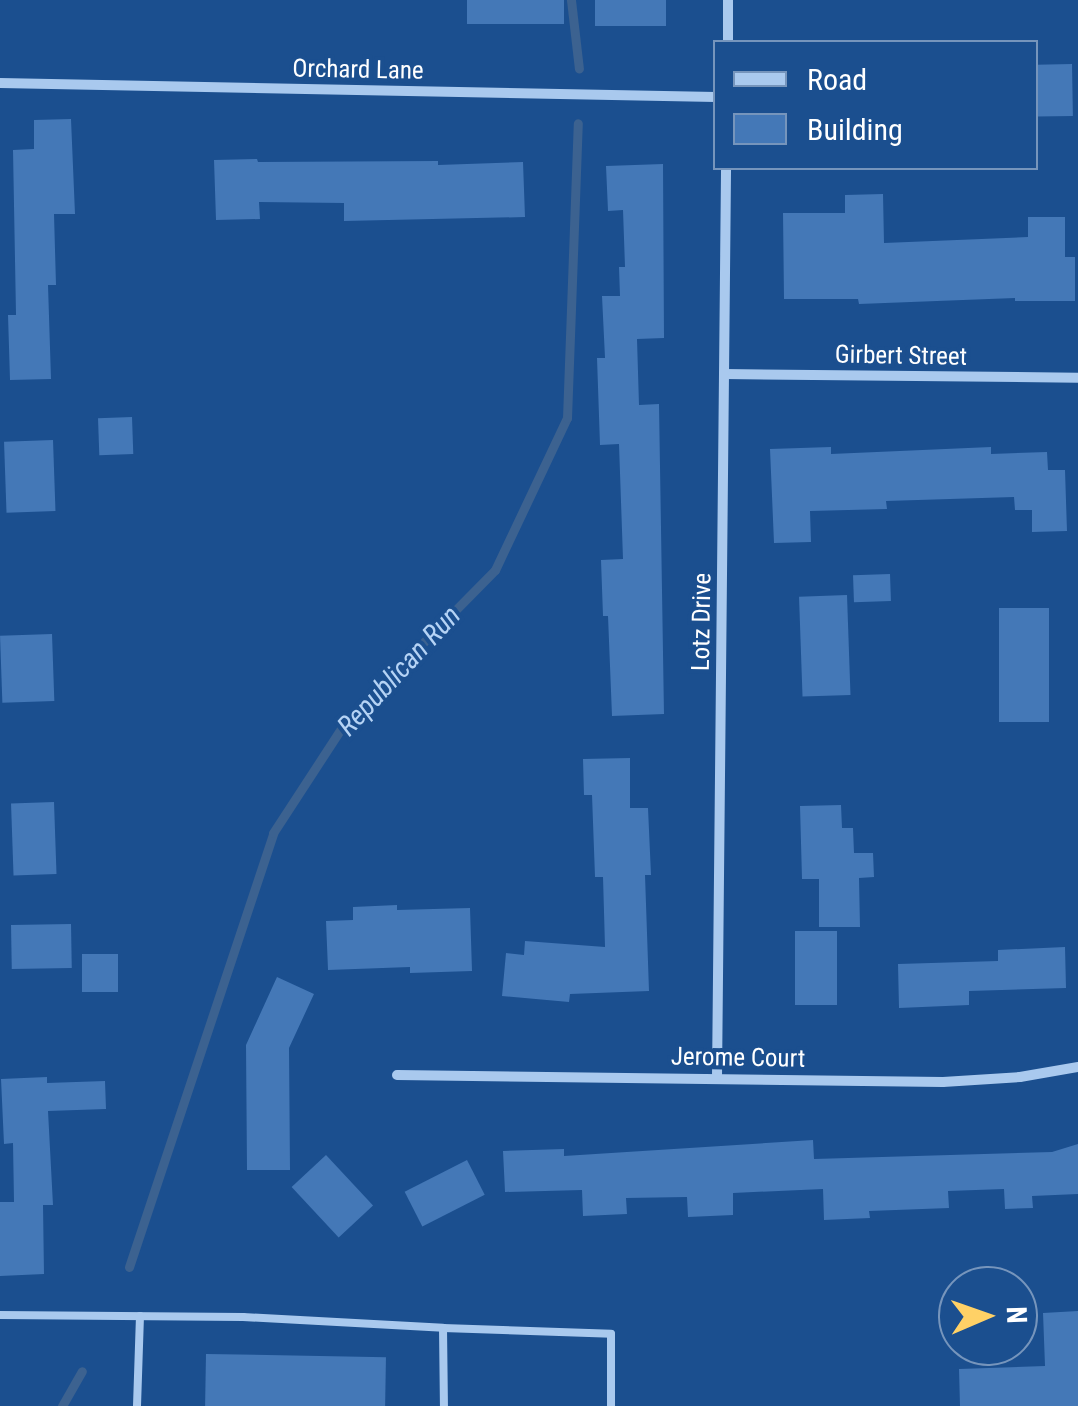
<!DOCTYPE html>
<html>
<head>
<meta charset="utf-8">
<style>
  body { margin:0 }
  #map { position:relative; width:1078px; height:1406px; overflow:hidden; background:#1b4f8f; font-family:"Roboto Condensed",sans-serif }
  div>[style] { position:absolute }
  .stream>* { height:9px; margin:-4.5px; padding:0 4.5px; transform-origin:4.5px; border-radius:4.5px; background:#3c6290 }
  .building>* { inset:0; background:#4478b7; transform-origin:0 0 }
  .service>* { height:8px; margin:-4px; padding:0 4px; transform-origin:4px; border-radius:4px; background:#a9c9ee }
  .minor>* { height:10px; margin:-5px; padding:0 5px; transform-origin:5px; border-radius:5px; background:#a9c9ee }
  span { translate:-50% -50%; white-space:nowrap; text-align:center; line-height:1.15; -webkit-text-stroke:8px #1b4f8f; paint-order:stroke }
  .street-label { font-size:25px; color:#fff }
  .water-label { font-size:28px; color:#b5d3f5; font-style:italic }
  .legend { position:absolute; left:713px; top:40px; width:325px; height:130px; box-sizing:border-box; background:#1b4f8f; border:2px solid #7695bc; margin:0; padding:12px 18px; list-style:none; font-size:30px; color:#fff }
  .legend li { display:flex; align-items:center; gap:20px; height:50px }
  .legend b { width:50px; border:2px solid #7695bc }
  .north { position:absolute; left:938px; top:1266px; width:100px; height:100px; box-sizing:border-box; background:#1b4f8f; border:2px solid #7695bc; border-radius:50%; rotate:88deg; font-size:28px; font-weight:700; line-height:40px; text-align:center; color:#fff }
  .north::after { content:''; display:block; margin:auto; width:35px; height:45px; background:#ffd166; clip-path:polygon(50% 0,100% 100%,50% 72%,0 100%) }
</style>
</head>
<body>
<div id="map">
  <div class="stream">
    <div style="left:571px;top:0;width:69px;rotate:83.4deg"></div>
    <div style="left:129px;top:1267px;width:457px;rotate:-71.6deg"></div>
    <div style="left:273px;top:833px;width:134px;rotate:-56.9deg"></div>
    <div style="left:346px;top:721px;width:212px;rotate:-45.4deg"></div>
    <div style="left:495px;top:570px;width:168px;rotate:-64.7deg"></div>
    <div style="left:567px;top:418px;width:295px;rotate:-87.9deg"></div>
    <div style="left:62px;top:1406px;width:40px;rotate:-60.3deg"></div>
  </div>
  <div class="building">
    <div style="left:467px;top:0;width:97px;height:24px"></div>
    <div style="left:595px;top:0;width:71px;height:26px"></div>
    <div style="left:1072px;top:64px;width:52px;height:36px;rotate:89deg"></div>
    <div style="clip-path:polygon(71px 119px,75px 214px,54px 214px,56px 285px,48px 285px,51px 379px,10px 380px,8px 315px,16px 315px,13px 150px,34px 149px,34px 120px)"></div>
    <div style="clip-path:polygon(257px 159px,258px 162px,438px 161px,438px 165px,523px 162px,525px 217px,344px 221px,344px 203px,259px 202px,260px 219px,216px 220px,214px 160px)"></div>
    <div style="clip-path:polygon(663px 164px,664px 338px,637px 339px,639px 405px,659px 404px,664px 714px,612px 716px,608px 616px,603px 616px,601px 560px,623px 559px,619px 444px,600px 445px,597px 358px,605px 358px,602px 296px,620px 296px,619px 267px,625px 267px,623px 210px,608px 211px,606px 166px)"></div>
    <div style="clip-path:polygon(883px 194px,884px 243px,1028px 237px,1028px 217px,1065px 217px,1065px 257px,1075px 257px,1075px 301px,1015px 301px,1015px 298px,859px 304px,858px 299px,784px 299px,783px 213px,845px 213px,845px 195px)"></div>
    <div style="left:132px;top:417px;width:37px;height:34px;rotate:88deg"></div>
    <div style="left:53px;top:440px;width:71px;height:49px;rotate:88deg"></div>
    <div style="clip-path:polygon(831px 447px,831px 454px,991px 447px,991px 454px,1047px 452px,1048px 470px,1065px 470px,1067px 531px,1032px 532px,1032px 510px,1015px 510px,1014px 497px,886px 501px,887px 509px,810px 511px,811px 542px,774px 543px,770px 449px)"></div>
    <div style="left:890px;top:574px;width:27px;height:37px;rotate:88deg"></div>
    <div style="left:847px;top:595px;width:100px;height:48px;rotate:88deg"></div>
    <div style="left:999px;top:608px;width:50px;height:114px"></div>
    <div style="left:52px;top:634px;width:67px;height:52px;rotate:88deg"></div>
    <div style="clip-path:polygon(630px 758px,630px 808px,648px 808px,651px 875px,645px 875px,649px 991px,570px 994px,569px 1002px,502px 996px,506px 953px,524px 955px,525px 941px,605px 947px,603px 877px,595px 877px,592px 795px,584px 795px,583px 759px)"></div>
    <div style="left:54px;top:802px;width:72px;height:43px;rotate:88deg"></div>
    <div style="clip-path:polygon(841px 805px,842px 828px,853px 828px,854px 853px,873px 853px,874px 877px,859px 878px,860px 927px,819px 927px,819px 879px,802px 879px,800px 806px)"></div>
    <div style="clip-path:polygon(397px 905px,397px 910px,470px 908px,472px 971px,410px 973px,410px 967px,328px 970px,326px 921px,353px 920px,353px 907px)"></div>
    <div style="left:71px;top:924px;width:44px;height:60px;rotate:89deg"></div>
    <div style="left:795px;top:931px;width:42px;height:74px"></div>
    <div style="clip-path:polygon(1065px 947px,1066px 988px,969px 991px,969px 1005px,899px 1008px,898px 964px,998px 961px,998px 950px)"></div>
    <div style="left:82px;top:954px;width:36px;height:38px"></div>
    <div style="clip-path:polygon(277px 977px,314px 994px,289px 1048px,290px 1170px,247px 1170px,246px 1045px)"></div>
    <div style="clip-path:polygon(47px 1077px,47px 1083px,105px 1081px,106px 1109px,48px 1111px,53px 1205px,43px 1205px,44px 1274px,0 1276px,0 1202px,14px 1202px,13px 1143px,4px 1144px,1px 1079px)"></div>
    <div style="clip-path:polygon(813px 1140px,814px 1159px,1052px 1152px,1078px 1144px,1078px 1194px,1032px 1196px,1033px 1208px,1005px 1209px,1004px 1189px,948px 1191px,949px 1208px,869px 1211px,870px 1218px,824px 1220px,823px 1189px,733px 1193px,733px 1215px,688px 1217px,687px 1197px,626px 1198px,627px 1214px,583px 1216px,582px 1190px,505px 1192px,503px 1151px,564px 1149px,564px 1156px)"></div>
    <div style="left:326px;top:1155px;width:69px;height:47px;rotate:47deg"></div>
    <div style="left:467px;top:1160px;width:39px;height:70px;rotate:63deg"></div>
    <div style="clip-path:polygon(1078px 1311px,1078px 1406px,960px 1406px,959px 1369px,1045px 1366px,1043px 1313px)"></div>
    <div style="left:206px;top:1354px;width:180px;height:52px;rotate:1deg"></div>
  </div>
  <div class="service">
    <div style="left:0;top:1315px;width:243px;rotate:0.5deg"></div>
    <div style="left:243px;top:1317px;width:200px;rotate:3.1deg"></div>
    <div style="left:443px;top:1328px;width:78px;rotate:89.3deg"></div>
    <div style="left:443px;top:1328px;width:168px;rotate:2deg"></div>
    <div style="left:611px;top:1334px;width:72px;rotate:90deg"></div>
    <div style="left:137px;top:1406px;width:90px;rotate:-88.1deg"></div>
  </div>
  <div class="minor">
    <div style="left:728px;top:42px;width:42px;rotate:-90deg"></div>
    <div style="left:0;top:83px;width:716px;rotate:1.12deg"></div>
    <div style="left:724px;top:374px;width:354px;rotate:0.6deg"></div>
    <div style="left:397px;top:1075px;width:546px;rotate:0.73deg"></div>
    <div style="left:943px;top:1082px;width:77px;rotate:-3.7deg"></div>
    <div style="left:1020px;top:1077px;width:59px;rotate:-9.8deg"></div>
    <div style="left:717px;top:1077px;width:909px;rotate:-89.43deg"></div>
  </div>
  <div class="street-label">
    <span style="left:358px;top:70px;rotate:1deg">Orchard Lane</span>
    <span style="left:901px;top:356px;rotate:1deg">Girbert Street</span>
    <span style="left:702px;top:622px;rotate:-89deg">Lotz Drive</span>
    <span style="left:738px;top:1058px;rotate:1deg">Jerome Court</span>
  </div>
  <div class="water-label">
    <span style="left:399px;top:671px;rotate:-47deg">Republican Run</span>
  </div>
  <ul class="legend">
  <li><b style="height:12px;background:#a9c9ee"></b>Road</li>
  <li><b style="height:28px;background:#4478b7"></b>Building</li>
  </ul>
  <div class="north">N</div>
</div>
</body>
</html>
